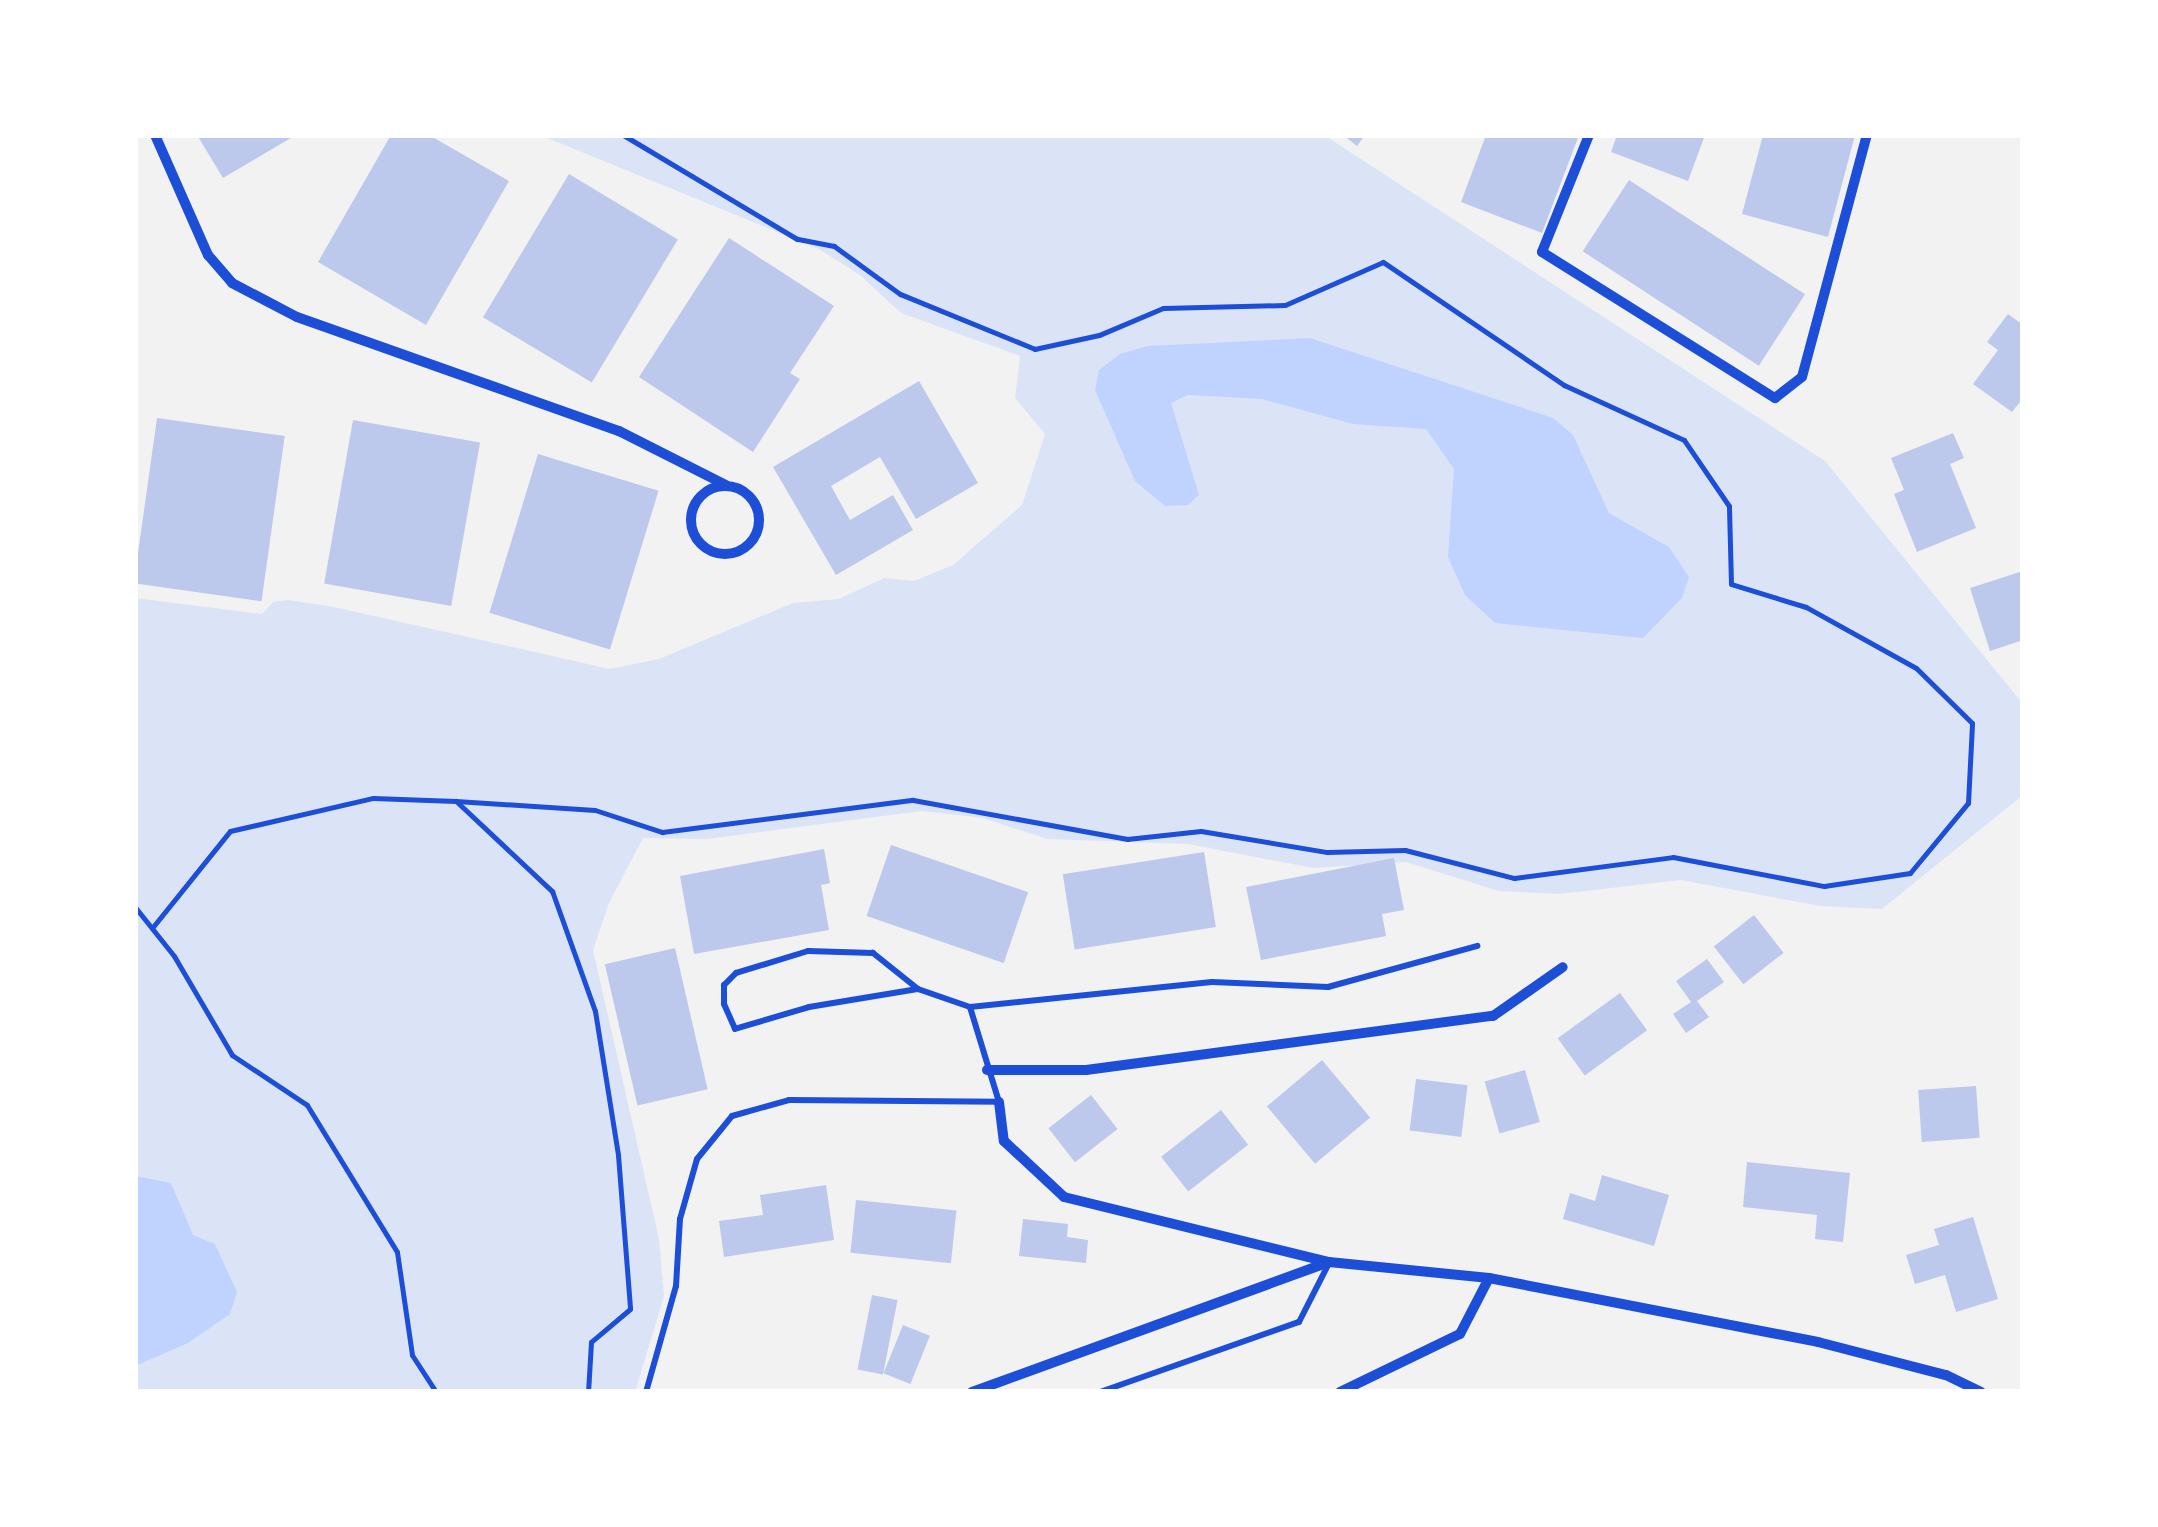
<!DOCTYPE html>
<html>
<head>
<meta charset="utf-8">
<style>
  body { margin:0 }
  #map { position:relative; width:2158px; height:1527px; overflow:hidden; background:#f2f2f2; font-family:Bitter,serif }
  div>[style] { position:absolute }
  .green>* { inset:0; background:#dbe4f7 }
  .water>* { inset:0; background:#bfd3fe }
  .building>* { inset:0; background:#bdc9ec; transform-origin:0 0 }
  .path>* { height:5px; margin:-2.5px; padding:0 2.5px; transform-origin:2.5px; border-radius:2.5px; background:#1d4ed8 }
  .service>* { height:6px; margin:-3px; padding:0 3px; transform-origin:3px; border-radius:3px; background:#1d4ed8 }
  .minor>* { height:10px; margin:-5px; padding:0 5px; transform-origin:5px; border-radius:5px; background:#1d4ed8 }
  .minor>.ring { margin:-5px; padding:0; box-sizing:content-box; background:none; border:10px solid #1d4ed8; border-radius:50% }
  span { translate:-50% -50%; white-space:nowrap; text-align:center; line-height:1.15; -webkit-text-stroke:10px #fff; paint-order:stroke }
  .frame { position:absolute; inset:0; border:138px solid #fff; pointer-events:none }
</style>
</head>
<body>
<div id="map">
  <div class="green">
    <div style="clip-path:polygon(540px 135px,1324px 135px,1825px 461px,2023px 704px,2023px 795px,1882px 909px,1820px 906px,1681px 880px,1559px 894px,1499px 891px,1406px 862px,1313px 868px,1188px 844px,1047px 839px,983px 818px,922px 811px,707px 839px,643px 838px,609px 903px,593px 950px,659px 1239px,664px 1296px,635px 1392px,135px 1392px,135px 598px,262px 614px,273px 602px,288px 600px,334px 607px,610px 669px,659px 659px,793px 603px,839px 599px,884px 578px,914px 581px,953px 565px,1022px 505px,1045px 434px,1015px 398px,1020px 356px,901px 313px,860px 275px,819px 249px)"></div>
  </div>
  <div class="water">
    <div style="clip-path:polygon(1310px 338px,1553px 418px,1573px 435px,1609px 513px,1669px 547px,1689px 577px,1682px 598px,1643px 638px,1495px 623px,1465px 595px,1448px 557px,1454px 469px,1426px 429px,1353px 424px,1262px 399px,1188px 395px,1171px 403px,1199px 495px,1188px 505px,1165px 506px,1135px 481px,1095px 390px,1099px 370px,1120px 354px,1148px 346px)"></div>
    <div style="clip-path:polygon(135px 1176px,171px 1183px,193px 1235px,215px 1244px,237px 1292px,230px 1314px,188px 1343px,135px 1366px)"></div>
  </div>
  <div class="building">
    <div style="clip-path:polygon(197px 135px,296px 135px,223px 178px)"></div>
    <div style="clip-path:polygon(391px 135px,429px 135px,509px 181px,426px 325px,318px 262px)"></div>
    <div style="clip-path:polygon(1343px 135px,1365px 135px,1357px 146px)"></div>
    <div style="clip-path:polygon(1486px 135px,1579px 135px,1542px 233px,1461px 202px)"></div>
    <div style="clip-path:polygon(1617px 135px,1705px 135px,1688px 181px,1611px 152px)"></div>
    <div style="clip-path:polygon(1763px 135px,1855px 135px,1828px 237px,1742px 214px)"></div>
    <div style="left:569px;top:174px;width:127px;height:167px;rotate:31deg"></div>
    <div style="left:1629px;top:180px;width:210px;height:85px;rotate:33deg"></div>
    <div style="clip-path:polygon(729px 238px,834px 306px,790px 373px,800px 379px,753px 452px,639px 377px)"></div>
    <div style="clip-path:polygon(2008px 314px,2023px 325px,2023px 398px,2012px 412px,1973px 384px,1998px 350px,1987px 342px)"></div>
    <div style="clip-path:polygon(919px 381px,978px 483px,916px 519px,880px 457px,831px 486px,850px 520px,893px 495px,913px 530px,836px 575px,773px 467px)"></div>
    <div style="left:157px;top:418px;width:129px;height:167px;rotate:8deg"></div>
    <div style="left:353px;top:420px;width:129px;height:166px;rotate:10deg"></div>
    <div style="clip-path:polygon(1953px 433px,1964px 458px,1950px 464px,1976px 528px,1917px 552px,1894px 494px,1904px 490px,1891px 458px)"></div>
    <div style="left:538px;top:454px;width:126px;height:166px;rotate:17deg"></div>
    <div style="clip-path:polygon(2023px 571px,2023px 640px,1990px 651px,1970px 588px)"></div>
    <div style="left:891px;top:845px;width:145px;height:75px;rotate:19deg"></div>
    <div style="clip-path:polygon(824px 849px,830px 883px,821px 885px,829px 930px,694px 954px,680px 876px)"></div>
    <div style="left:1204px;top:852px;width:76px;height:143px;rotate:81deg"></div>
    <div style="clip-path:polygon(1394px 858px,1404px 910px,1382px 914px,1386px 936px,1261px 960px,1246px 887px)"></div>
    <div style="left:1754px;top:915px;width:48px;height:51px;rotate:52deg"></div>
    <div style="left:675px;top:948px;width:145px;height:72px;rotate:77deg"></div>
    <div style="clip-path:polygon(1707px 959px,1724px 982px,1697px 1001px,1709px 1017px,1686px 1033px,1673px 1014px,1691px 1002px,1676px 981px)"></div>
    <div style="left:1620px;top:993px;width:46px;height:77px;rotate:54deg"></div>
    <div style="left:1322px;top:1060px;width:75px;height:72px;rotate:50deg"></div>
    <div style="left:1525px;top:1070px;width:54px;height:42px;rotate:74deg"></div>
    <div style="left:1416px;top:1079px;width:52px;height:52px;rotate:7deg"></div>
    <div style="left:1976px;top:1086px;width:52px;height:58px;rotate:86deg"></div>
    <div style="left:1091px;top:1095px;width:43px;height:54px;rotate:52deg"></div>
    <div style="left:1221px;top:1110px;width:44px;height:76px;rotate:52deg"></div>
    <div style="clip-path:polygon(1747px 1162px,1850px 1173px,1843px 1242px,1815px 1239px,1817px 1215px,1743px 1207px)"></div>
    <div style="clip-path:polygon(1602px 1175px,1669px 1195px,1654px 1246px,1563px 1219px,1570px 1193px,1595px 1201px)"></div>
    <div style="clip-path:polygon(826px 1185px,834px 1240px,724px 1257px,719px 1221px,763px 1215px,760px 1195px)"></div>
    <div style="left:856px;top:1200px;width:101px;height:53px;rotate:6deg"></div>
    <div style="clip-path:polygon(1973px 1217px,1998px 1299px,1956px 1312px,1945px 1275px,1915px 1284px,1906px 1255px,1939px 1245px,1934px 1229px)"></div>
    <div style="clip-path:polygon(1023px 1219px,1068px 1224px,1067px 1237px,1088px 1240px,1086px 1263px,1019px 1256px)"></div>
    <div style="left:872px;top:1295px;width:26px;height:76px;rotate:11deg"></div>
    <div style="left:903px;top:1325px;width:29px;height:52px;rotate:22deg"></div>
  </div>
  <div class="path">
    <div style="left:456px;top:801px;width:139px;rotate:3.7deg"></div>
    <div style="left:595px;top:810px;width:71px;rotate:18.2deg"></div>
    <div style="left:662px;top:832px;width:253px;rotate:-7.3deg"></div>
    <div style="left:913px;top:800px;width:218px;rotate:10.3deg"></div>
    <div style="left:1127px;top:839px;width:74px;rotate:-6.2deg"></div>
    <div style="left:1201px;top:831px;width:128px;rotate:9.5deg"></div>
    <div style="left:1327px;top:852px;width:78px;rotate:-1.5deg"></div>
    <div style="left:1405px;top:850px;width:113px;rotate:14.4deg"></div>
    <div style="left:1514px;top:878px;width:160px;rotate:-7.5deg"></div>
    <div style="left:1673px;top:857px;width:154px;rotate:10.9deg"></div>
    <div style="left:1824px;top:886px;width:87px;rotate:-8.6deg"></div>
    <div style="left:1910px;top:873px;width:91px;rotate:-50.4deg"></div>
    <div style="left:1968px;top:803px;width:80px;rotate:-87.1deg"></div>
    <div style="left:1972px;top:723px;width:78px;rotate:-135.5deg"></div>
    <div style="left:1916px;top:668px;width:126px;rotate:-151deg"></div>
    <div style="left:1806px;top:607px;width:78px;rotate:-163deg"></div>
    <div style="left:1731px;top:584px;width:78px;rotate:-91.5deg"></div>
    <div style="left:1729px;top:506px;width:80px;rotate:-124.3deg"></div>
    <div style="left:1684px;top:440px;width:132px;rotate:-155.4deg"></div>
    <div style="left:1564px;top:385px;width:219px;rotate:-145.8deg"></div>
    <div style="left:1383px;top:262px;width:107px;rotate:156.3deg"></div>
    <div style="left:1285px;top:305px;width:122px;rotate:178.6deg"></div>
    <div style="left:1163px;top:308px;width:69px;rotate:157.1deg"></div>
    <div style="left:1099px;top:335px;width:66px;rotate:167.7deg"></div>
    <div style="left:1035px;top:349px;width:146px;rotate:-157.8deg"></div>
    <div style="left:900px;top:294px;width:82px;rotate:-144deg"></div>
    <div style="left:834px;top:246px;width:38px;rotate:-169deg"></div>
    <div style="left:797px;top:239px;width:203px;rotate:-149.1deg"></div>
    <div style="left:135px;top:907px;width:63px;rotate:51.5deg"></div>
    <div style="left:174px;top:956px;width:115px;rotate:59.6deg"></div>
    <div style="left:232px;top:1055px;width:90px;rotate:33.7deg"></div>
    <div style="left:307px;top:1105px;width:172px;rotate:58.5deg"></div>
    <div style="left:397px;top:1252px;width:104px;rotate:81.7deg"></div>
    <div style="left:412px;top:1355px;width:44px;rotate:57deg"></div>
    <div style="left:152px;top:928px;width:124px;rotate:-51.2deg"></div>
    <div style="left:230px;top:831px;width:147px;rotate:-13deg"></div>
    <div style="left:373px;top:798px;width:83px;rotate:2.1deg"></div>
    <div style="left:456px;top:801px;width:132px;rotate:43.2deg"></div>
    <div style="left:552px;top:891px;width:127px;rotate:70.3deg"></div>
    <div style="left:595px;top:1011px;width:146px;rotate:80.9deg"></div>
    <div style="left:618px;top:1155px;width:154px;rotate:85.5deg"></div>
    <div style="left:630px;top:1309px;width:51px;rotate:139.8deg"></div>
    <div style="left:591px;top:1342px;width:50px;rotate:93.4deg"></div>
  </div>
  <div class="service">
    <div style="left:918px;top:989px;width:58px;rotate:-141.3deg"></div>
    <div style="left:873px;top:953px;width:65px;rotate:-178.2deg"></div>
    <div style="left:808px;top:951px;width:75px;rotate:163deg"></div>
    <div style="left:736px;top:973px;width:17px;rotate:135deg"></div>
    <div style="left:724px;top:985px;width:19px;rotate:90deg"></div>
    <div style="left:724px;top:1004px;width:27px;rotate:66deg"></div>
    <div style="left:735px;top:1029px;width:77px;rotate:-16.6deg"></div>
    <div style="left:809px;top:1007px;width:110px;rotate:-9.4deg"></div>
    <div style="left:918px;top:989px;width:55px;rotate:19.1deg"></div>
    <div style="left:970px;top:1007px;width:243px;rotate:-5.9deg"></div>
    <div style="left:1212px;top:982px;width:116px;rotate:2.5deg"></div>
    <div style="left:1328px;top:987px;width:155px;rotate:-15.4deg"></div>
    <div style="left:646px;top:1392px;width:110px;rotate:-74.2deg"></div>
    <div style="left:676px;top:1286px;width:67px;rotate:-86.6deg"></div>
    <div style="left:680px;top:1219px;width:62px;rotate:-74.2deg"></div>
    <div style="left:697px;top:1159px;width:55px;rotate:-50.9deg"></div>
    <div style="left:732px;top:1116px;width:59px;rotate:-15.7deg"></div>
    <div style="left:789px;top:1100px;width:210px;rotate:0.5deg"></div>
    <div style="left:999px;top:1102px;width:99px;rotate:-107deg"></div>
    <div style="left:1100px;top:1392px;width:211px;rotate:-19.4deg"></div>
    <div style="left:1299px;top:1322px;width:66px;rotate:-63deg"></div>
  </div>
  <div class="minor">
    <div style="left:155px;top:135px;width:131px;rotate:66.2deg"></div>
    <div style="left:208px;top:255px;width:37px;rotate:49deg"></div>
    <div style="left:232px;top:283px;width:73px;rotate:27.6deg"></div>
    <div style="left:297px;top:317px;width:342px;rotate:19.5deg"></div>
    <div style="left:619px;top:431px;width:120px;rotate:26.8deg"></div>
    <div style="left:1589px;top:135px;width:126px;rotate:111.9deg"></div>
    <div style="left:1542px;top:252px;width:275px;rotate:32.1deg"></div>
    <div style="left:1775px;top:398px;width:34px;rotate:-38deg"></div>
    <div style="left:1802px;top:377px;width:251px;rotate:-75deg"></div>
    <div class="ring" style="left:691px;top:486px;width:58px;height:58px"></div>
    <div style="left:987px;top:1070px;width:99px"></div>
    <div style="left:1086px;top:1070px;width:411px;rotate:-7.6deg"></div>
    <div style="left:1493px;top:1016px;width:85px;rotate:-35deg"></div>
    <div style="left:999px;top:1102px;width:39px;rotate:83deg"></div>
    <div style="left:1004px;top:1141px;width:82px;rotate:43deg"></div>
    <div style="left:1064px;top:1197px;width:273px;rotate:13.8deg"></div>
    <div style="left:972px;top:1392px;width:380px;rotate:-20deg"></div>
    <div style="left:1329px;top:1262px;width:161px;rotate:5.7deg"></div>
    <div style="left:1489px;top:1278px;width:335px;rotate:11deg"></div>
    <div style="left:1818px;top:1342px;width:132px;rotate:14.5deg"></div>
    <div style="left:1946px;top:1375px;width:39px;rotate:26deg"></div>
    <div style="left:1340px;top:1392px;width:133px;rotate:-25.8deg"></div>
    <div style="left:1460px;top:1334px;width:63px;rotate:-62.6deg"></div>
  </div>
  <div class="frame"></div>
</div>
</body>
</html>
